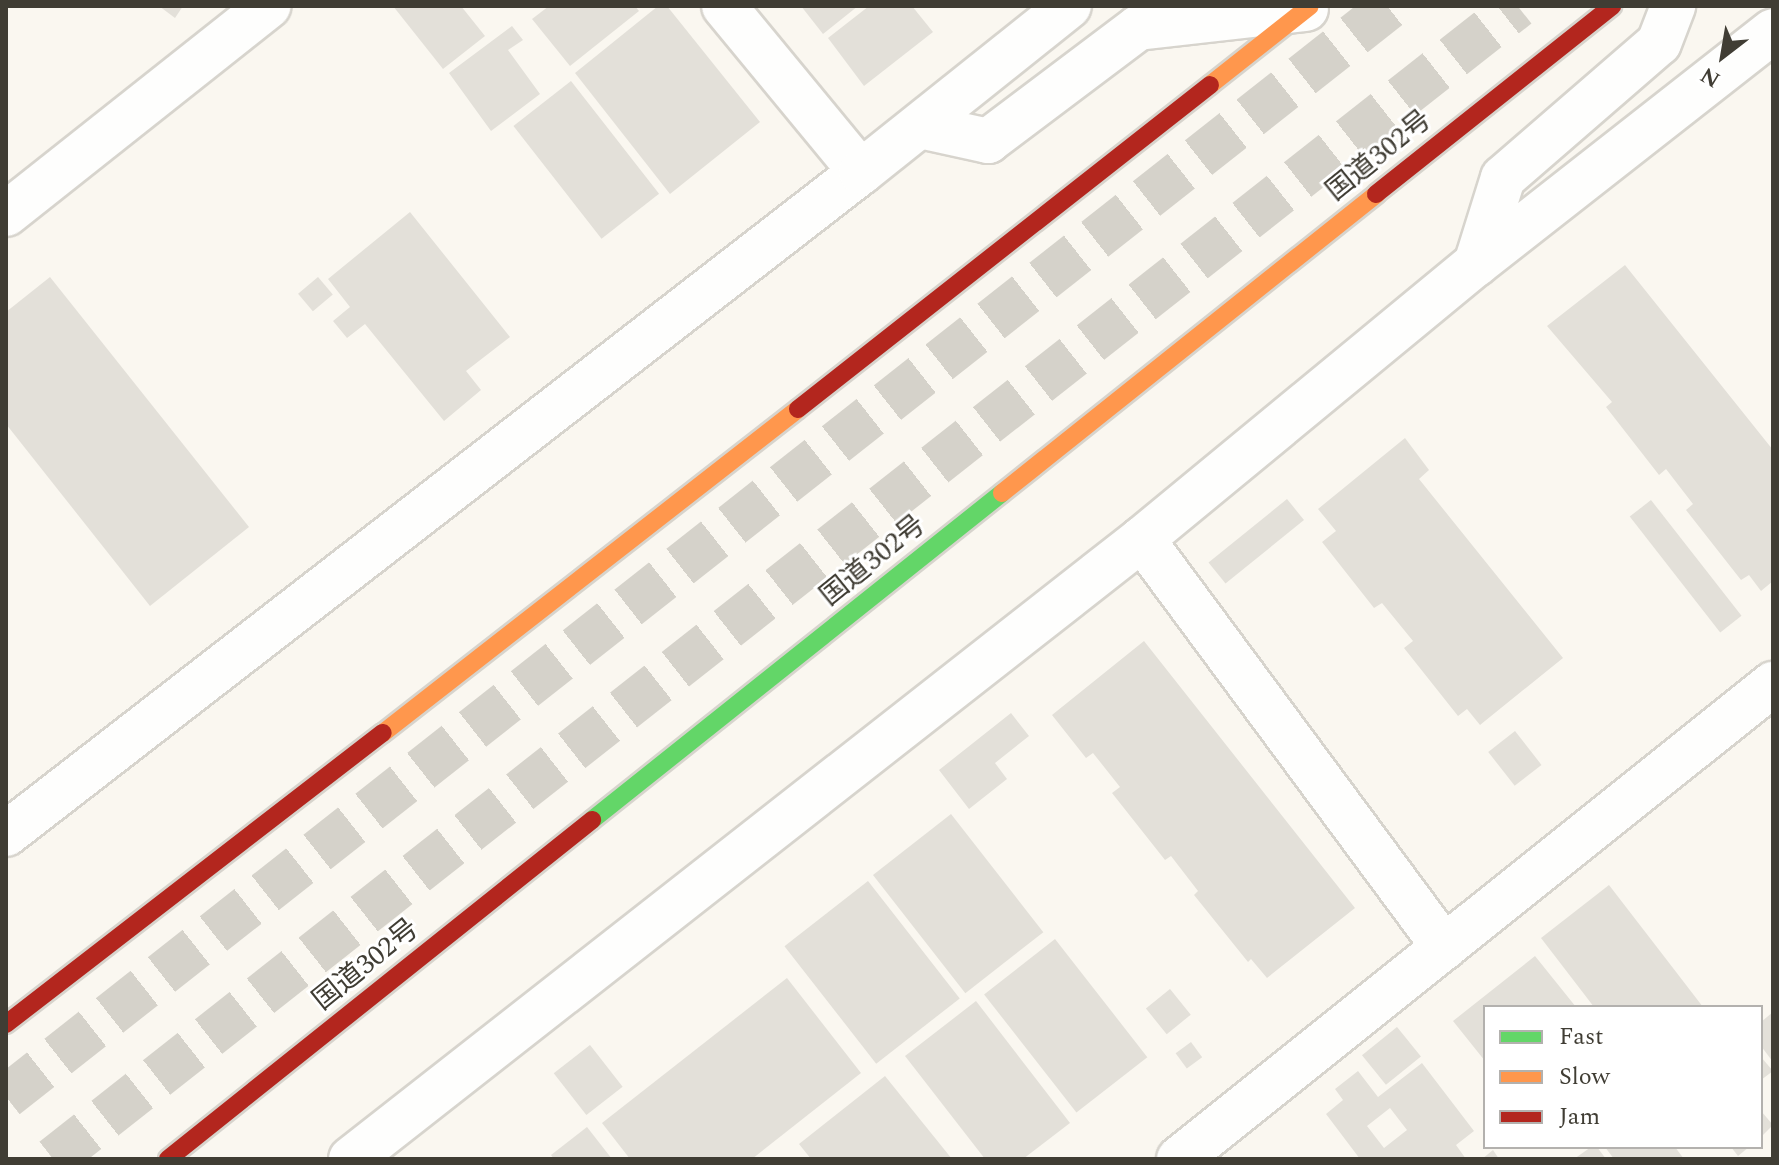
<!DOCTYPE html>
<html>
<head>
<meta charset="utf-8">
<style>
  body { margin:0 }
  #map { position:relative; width:1779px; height:1165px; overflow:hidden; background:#faf7f0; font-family:Spectral,"Noto Sans JP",serif }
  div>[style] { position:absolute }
  .building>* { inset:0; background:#e3e0d9; transform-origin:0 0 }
  .highway-tunnel>* { height:44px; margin-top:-22px; transform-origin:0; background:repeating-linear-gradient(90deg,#d5d2ca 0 44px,transparent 0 66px) }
  .roads { filter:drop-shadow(2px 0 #d7d4cd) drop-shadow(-2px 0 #d7d4cd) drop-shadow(0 2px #d7d4cd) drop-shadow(0 -2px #d7d4cd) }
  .street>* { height:44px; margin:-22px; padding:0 22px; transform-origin:22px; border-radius:22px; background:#fefefd }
  .fast>* { height:18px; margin:-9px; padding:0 9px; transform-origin:9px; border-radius:9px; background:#63d668 }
  .slow>* { height:18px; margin:-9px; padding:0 9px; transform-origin:9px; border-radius:9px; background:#ff974d }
  .jam>* { height:18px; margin:-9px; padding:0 9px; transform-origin:9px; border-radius:9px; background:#b3261e }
  span { translate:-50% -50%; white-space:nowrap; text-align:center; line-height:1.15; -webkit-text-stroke:6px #fff; paint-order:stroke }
  .street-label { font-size:28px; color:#403d34 }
  .frame { position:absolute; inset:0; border:8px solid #403d34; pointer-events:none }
  .legend { position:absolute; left:1483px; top:1005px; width:280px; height:144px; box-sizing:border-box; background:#fff; border:2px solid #b3b1ae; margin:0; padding:10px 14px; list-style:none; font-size:24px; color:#403d34 }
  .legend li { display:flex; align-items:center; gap:16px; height:40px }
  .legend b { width:40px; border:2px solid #b3b1ae }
  .north { position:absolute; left:1683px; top:16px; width:80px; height:80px; -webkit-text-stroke:6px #fff; paint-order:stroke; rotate:211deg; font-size:22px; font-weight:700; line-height:32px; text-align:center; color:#403d34 }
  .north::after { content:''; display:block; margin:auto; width:28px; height:36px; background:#403d34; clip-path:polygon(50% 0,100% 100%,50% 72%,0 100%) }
</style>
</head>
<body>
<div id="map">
  <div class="building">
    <div style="clip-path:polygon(159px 6px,183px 6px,175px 18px)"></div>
    <div style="clip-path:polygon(393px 6px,461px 6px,485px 36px,443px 69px)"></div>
    <div style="clip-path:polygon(549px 6px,635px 6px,639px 11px,570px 66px,532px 19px)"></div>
    <div style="clip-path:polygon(658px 6px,667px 6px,760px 122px,670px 194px,575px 73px)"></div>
    <div style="clip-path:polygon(801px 6px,858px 6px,823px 34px)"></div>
    <div style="clip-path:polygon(869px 6px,912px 6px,933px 32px,864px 86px,828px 38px)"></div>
    <div style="clip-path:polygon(512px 26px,523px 40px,508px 50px,540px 94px,491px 131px,449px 73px)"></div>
    <div style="left:571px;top:81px;width:143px;height:73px;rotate:52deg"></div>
    <div style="clip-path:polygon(410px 212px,510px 337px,466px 371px,481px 390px,444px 421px,365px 324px,347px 338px,333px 321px,350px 307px,328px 279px)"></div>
    <div style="clip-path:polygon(1625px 265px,1773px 450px,1773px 581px,1761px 591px,1749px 575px,1741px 580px,1686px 510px,1693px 504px,1666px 469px,1659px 475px,1606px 407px,1612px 402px,1547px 326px)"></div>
    <div style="clip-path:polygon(50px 277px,249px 527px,150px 606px,6px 424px,6px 312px)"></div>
    <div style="left:318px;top:277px;width:23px;height:26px;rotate:50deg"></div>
    <div style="clip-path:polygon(1405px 438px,1429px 470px,1419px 479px,1563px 658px,1480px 725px,1467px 709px,1458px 716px,1404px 648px,1413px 641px,1382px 603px,1374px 608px,1322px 542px,1336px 531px,1318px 509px)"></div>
    <div style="left:1287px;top:499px;width:27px;height:101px;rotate:51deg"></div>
    <div style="left:1651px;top:500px;width:147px;height:27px;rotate:52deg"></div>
    <div style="clip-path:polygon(1144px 641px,1355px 908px,1267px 978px,1251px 959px,1248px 962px,1194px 895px,1198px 891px,1171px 856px,1165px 860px,1112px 793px,1120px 787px,1093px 753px,1086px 758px,1052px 715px)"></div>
    <div style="clip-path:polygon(1011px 713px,1029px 736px,995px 763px,1007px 779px,969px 809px,939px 770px)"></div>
    <div style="left:1515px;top:731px;width:43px;height:34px;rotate:52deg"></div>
    <div style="left:951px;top:814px;width:150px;height:99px;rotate:52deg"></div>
    <div style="left:868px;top:881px;width:149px;height:106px;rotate:52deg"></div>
    <div style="clip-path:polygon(1609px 885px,1673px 968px,1703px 1007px,1594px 1007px,1541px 938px)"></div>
    <div style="left:1055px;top:939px;width:150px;height:90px;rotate:52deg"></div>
    <div style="clip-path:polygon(1535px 956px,1576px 1007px,1485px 1007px,1485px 1061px,1453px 1021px)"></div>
    <div style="clip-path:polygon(787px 978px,861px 1073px,752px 1159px,630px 1159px,602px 1123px)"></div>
    <div style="left:1170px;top:989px;width:33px;height:31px;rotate:51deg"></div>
    <div style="clip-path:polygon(976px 1001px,1070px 1123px,1023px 1159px,985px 1159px,905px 1056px)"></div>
    <div style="clip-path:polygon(1773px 1012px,1773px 1062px,1761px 1046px,1761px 1022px)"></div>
    <div style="left:1397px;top:1027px;width:38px;height:45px;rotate:51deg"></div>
    <div style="left:1191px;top:1042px;width:19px;height:19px;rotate:54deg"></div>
    <div style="left:590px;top:1045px;width:53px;height:46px;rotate:52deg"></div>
    <div style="clip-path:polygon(1761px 1057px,1773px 1071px,1761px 1080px)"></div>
    <div style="clip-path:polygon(evenodd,1422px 1063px,1474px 1131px,1456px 1145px,1466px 1159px,1360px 1159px,1326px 1114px,1343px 1100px,1335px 1089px,1358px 1071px,1378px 1097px,1422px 1063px,1390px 1108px,1407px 1130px,1384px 1148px,1367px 1126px,1390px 1108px)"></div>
    <div style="clip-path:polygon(885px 1076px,952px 1159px,811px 1159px,799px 1144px)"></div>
    <div style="clip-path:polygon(1761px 1111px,1773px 1125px,1761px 1137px)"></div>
    <div style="clip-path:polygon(587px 1127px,612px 1159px,554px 1159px,551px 1155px)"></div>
    <div style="clip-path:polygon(1591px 1147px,1597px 1147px,1606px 1159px,1574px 1159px)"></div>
    <div style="clip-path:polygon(1605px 1147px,1675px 1147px,1684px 1159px,1614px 1159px)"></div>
    <div style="clip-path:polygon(1731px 1147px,1749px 1147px,1738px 1156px)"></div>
    <div style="clip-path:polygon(1493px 1150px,1499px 1159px,1482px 1159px)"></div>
  </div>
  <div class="highway-tunnel">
    <div style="left:6px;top:1097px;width:1763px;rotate:-38.23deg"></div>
    <div style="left:53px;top:1159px;width:1864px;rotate:-38.2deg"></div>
  </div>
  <div class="roads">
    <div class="street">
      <div style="left:724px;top:6px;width:215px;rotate:50.5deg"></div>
      <div style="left:920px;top:126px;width:70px;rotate:12.4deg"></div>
      <div style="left:988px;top:141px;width:188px;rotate:-37deg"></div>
      <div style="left:1138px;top:28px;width:169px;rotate:-6.5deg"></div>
      <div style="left:6px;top:214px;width:335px;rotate:-38.4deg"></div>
      <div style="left:1476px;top:264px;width:90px;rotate:-72.6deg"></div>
      <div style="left:1503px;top:178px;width:206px;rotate:-40.9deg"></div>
      <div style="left:1659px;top:43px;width:40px;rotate:-69deg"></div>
      <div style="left:1142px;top:539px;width:508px;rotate:53.49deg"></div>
      <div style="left:6px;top:834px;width:1081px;rotate:-37.75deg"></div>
      <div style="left:861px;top:172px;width:266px;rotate:-38.6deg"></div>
      <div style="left:351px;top:1159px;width:1005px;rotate:-38.09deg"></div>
      <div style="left:1142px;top:539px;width:433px;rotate:-39.5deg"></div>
      <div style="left:1476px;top:264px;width:377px;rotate:-38.1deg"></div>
      <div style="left:1179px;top:1159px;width:761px;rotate:-38.65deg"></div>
    </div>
    <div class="fast">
      <div style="left:592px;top:820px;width:524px;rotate:-38.57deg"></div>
    </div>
    <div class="slow">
      <div style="left:1210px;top:85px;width:127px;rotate:-38.3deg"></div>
      <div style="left:1002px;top:493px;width:479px;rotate:-38.6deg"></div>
      <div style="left:383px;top:733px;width:526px;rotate:-37.98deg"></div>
    </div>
    <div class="jam">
      <div style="left:1376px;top:194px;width:302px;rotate:-38.5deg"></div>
      <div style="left:798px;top:409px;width:524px;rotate:-38.18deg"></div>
      <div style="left:6px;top:1024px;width:476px;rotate:-37.7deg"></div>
      <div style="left:168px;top:1159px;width:543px;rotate:-38.64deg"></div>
    </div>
  </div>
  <div class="street-label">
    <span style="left:1379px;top:156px;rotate:-39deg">国道302号</span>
    <span style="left:873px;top:561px;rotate:-39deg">国道302号</span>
    <span style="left:366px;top:965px;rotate:-39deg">国道302号</span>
  </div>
  <div class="frame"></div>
  <ul class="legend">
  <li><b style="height:10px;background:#63d668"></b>Fast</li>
  <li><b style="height:10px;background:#ff974d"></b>Slow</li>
  <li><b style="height:10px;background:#b3261e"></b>Jam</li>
  </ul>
  <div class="north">N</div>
</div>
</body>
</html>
